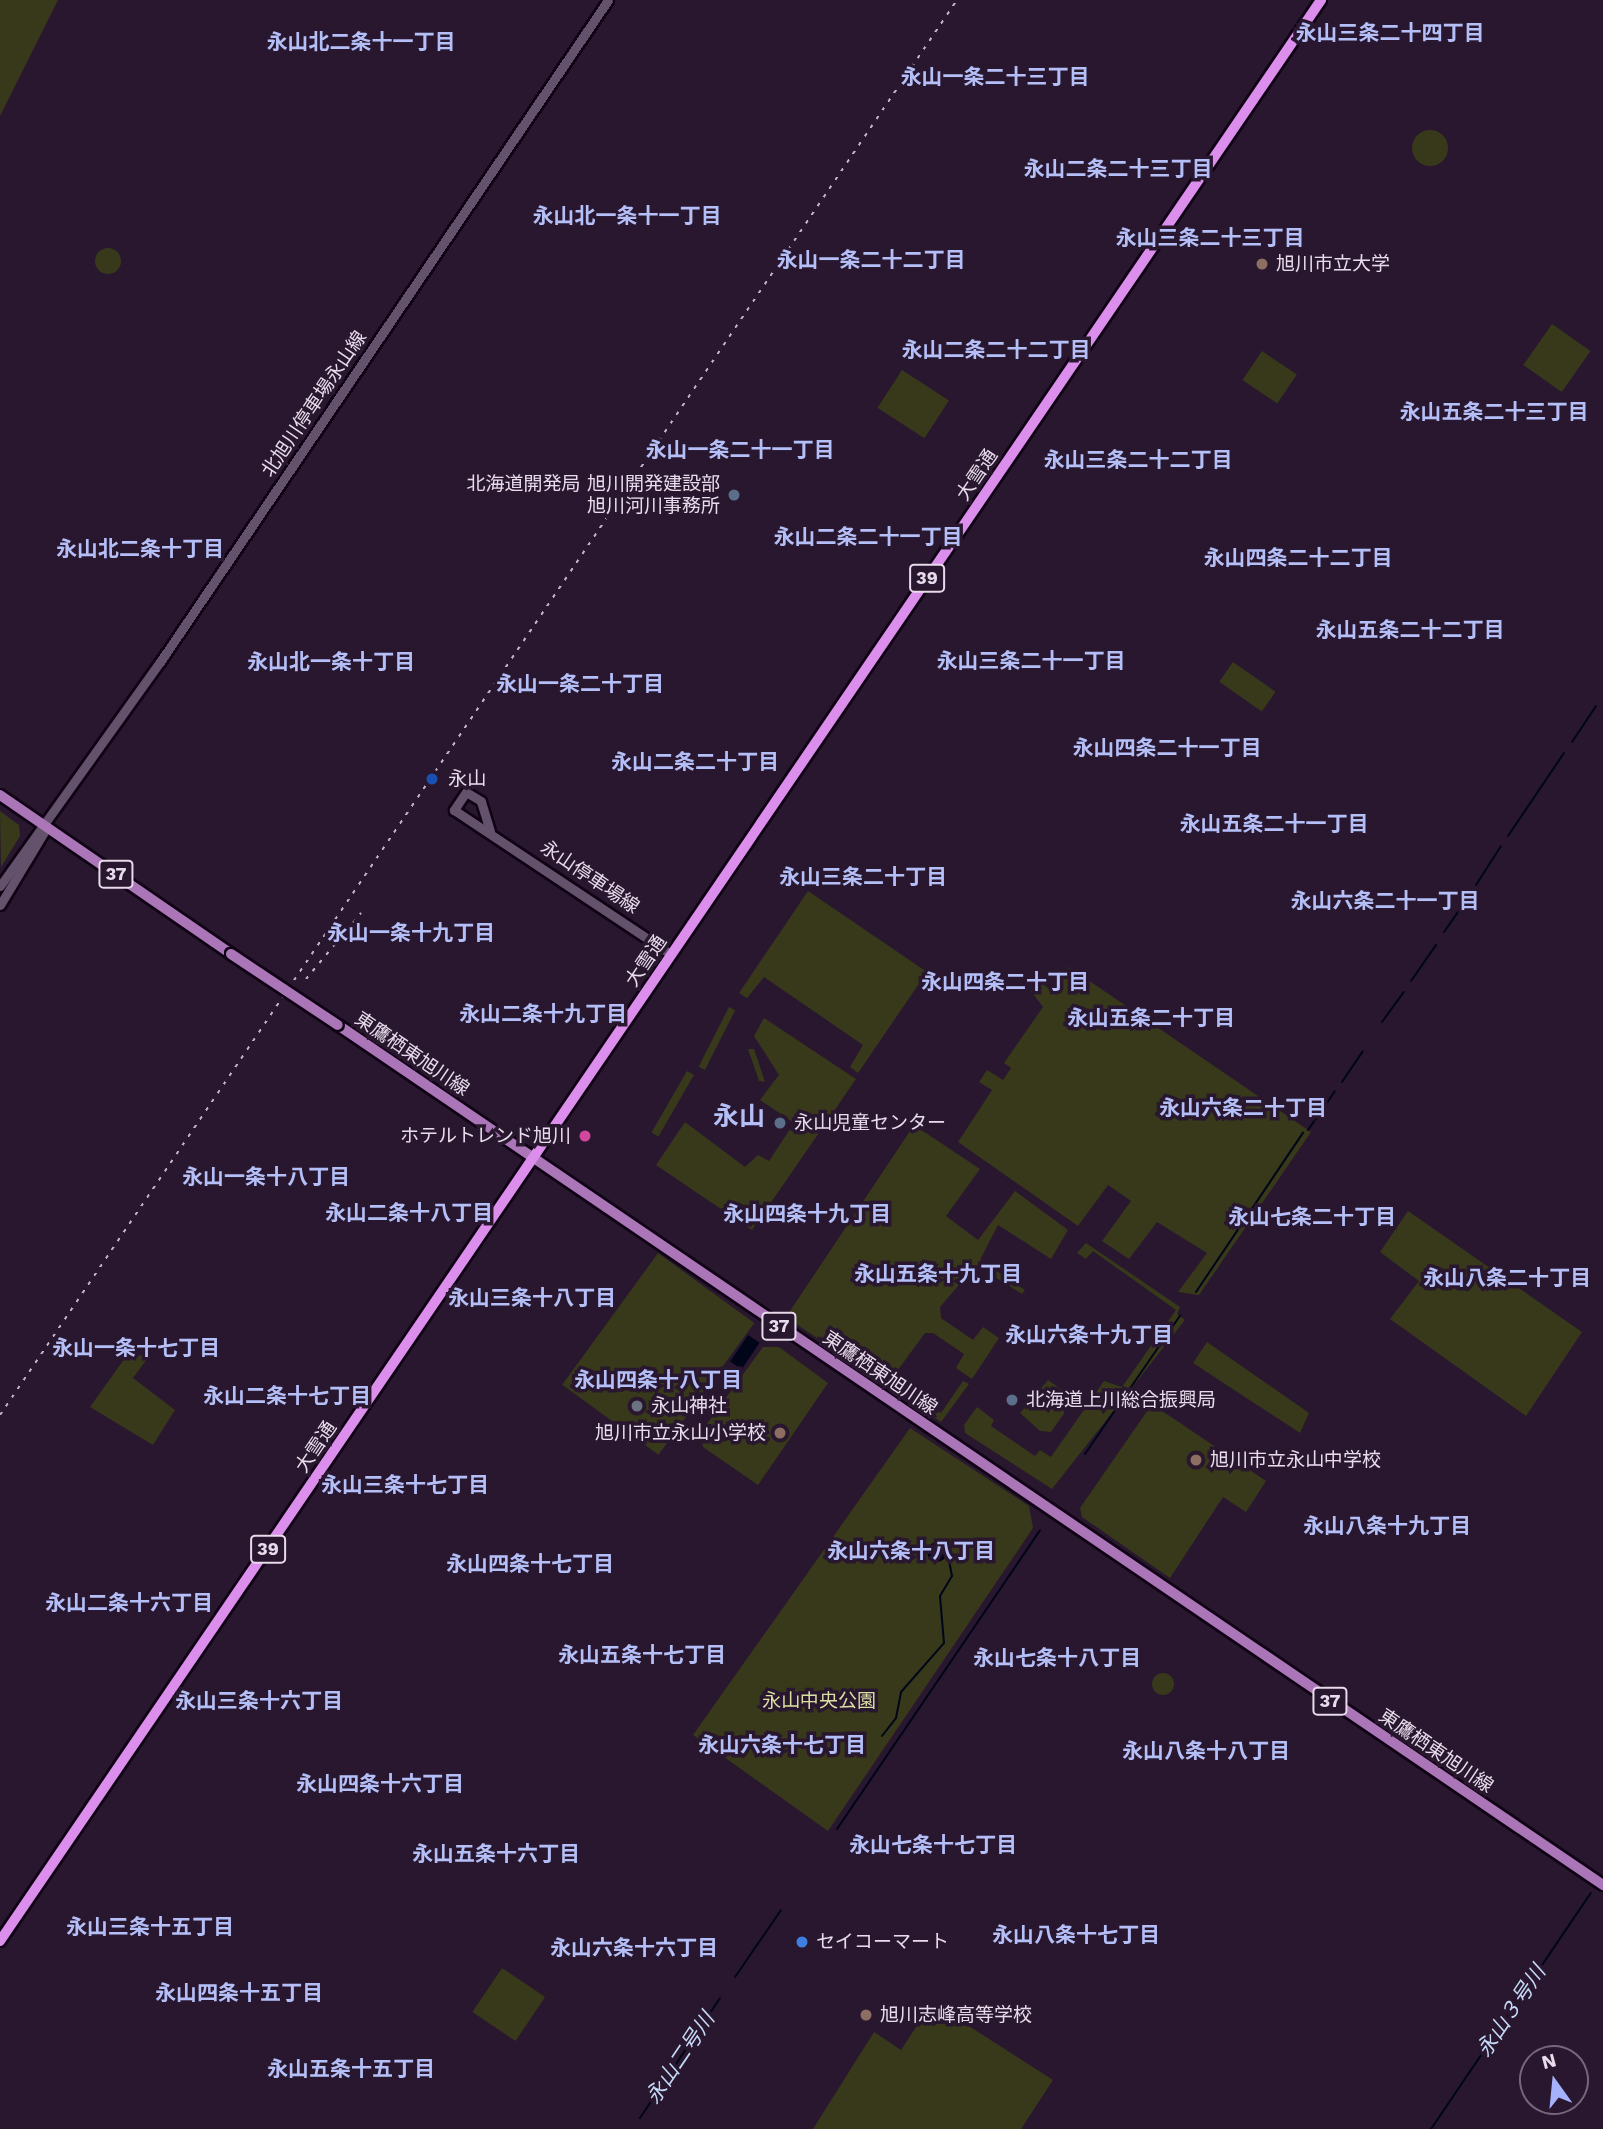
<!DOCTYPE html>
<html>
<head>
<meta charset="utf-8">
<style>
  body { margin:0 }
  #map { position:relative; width:1603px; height:2129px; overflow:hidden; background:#28172e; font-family:"Work Sans","Noto Sans JP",sans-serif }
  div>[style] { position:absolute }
  .green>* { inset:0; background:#38391a; transform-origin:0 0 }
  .round { border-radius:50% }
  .water>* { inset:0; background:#000519; transform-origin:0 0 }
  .stream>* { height:2px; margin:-1px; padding:0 1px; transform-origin:1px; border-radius:1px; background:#000519 }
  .roads { filter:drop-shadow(2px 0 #100315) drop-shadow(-2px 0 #100315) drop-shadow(0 2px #100315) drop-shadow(0 -2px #100315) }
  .secondary>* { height:9px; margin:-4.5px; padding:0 4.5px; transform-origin:4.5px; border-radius:4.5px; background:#64516b }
  .primary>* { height:10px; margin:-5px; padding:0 5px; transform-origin:5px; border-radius:5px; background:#ab76b8 }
  .highway>* { height:10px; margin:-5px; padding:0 5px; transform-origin:5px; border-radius:5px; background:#db8eeb }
  .rail>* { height:2px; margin-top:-1px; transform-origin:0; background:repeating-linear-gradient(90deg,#c2b5c7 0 3.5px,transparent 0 10.5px) }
  .bridges { filter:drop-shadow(2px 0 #100315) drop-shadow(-2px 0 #100315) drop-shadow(0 2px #100315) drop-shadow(0 -2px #100315) }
  .primary-bridge>* { height:10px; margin:-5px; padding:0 5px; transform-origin:5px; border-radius:5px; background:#ab76b8 }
  .dots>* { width:19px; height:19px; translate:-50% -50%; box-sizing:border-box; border:4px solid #28172e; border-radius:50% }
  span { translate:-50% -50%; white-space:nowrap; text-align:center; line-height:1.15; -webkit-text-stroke:7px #28172e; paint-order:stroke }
  .shield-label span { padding:2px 5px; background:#28172e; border:2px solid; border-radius:5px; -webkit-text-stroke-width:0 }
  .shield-label { font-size:18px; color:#e8dcec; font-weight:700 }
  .poi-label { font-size:19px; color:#e8dcec }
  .left { translate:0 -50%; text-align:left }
  .right { translate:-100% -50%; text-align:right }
  .street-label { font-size:19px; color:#e8dcec }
  .park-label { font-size:19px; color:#dbdea1 }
  .neighbourhood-label { font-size:21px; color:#b5bff7; font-weight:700 }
  .water-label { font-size:21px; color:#c5d9f7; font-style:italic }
  .district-label { font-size:26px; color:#b5bff7; font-weight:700 }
  .north { position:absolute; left:1519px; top:2045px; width:70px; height:70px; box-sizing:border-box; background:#28172e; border:2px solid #75667a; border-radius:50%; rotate:345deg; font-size:19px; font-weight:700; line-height:28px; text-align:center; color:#e8dcec }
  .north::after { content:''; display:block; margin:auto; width:24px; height:32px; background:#a6b1fc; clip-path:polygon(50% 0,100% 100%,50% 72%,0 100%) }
</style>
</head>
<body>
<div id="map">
  <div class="green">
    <div style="clip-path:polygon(0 0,58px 0,0 116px)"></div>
    <div class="round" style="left:1412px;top:130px;width:36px;height:36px"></div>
    <div class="round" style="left:95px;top:248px;width:26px;height:26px"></div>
    <div style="left:1552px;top:324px;width:47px;height:50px;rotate:35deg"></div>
    <div style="left:1262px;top:351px;width:42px;height:35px;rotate:34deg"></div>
    <div style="left:902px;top:370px;width:56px;height:45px;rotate:33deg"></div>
    <div style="left:1233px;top:662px;width:52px;height:24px;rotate:35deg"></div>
    <div style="clip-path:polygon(0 811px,19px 825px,20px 836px,1px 867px)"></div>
    <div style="clip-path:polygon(808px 891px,927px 972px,858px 1073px,850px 1067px,863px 1045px,764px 977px,747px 998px,739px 993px)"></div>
    <div style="clip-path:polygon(1069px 967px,1311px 1132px,1199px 1295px,1178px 1292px,1207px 1253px,1157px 1222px,1129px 1259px,1102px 1241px,1131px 1201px,1108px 1185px,1078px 1226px,958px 1142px,992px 1090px,979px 1082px,987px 1070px,1003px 1080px,1011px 1068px,1004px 1063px,1043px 1007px,1031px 991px,1038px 981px,1053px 991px)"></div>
    <div style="left:729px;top:1007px;width:7px;height:67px;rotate:27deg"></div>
    <div style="clip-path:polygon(764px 1018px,856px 1079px,752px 1230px,656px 1165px,685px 1122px,745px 1167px,758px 1155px,769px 1161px,794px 1123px,760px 1100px,779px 1075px,754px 1036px)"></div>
    <div style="clip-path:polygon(748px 1049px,754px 1049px,765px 1082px,759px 1081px)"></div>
    <div style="left:687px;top:1071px;width:8px;height:71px;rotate:30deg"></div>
    <div style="clip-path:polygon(914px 1125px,980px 1169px,946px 1216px,978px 1240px,1015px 1191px,1068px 1230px,1051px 1259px,998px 1225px,980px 1260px,1025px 1290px,1022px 1294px,976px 1265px,940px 1307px,941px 1318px,973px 1340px,983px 1327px,999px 1338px,972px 1379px,956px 1368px,964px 1354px,933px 1333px,925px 1333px,895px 1374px,897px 1382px,941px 1413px,963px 1381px,969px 1384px,941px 1422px,786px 1317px)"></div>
    <div style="clip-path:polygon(1408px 1211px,1582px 1332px,1526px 1416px,1390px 1319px,1419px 1281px,1380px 1252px)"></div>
    <div style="clip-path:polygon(1086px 1243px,1180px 1307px,1177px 1314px,1185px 1320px,1052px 1489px,965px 1433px,964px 1425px,977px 1407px,994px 1420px,991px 1426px,1035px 1456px,1040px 1450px,1051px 1457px,1104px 1381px,1122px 1387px,1176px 1310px,1093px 1251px,1086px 1259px,1077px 1253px)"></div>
    <div style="left:658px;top:1253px;width:119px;height:163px;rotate:36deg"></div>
    <div style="clip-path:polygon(1207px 1342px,1309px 1413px,1300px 1433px,1193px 1363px)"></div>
    <div style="clip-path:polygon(763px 1347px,779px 1347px,828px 1383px,758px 1485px,703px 1447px,701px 1432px)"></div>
    <div style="clip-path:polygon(132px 1348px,147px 1359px,133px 1378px,175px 1410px,153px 1445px,90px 1407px)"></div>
    <div style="clip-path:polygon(1048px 1380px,1066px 1393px,1070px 1405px,1051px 1432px,1040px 1431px,1020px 1413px)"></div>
    <div style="clip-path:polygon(1152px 1404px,1266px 1481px,1246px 1512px,1223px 1497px,1170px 1578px,1082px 1517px,1080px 1508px)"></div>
    <div style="clip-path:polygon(910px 1428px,1029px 1506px,1033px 1528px,828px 1831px,693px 1735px)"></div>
    <div class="round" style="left:1152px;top:1673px;width:22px;height:22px"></div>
    <div style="left:502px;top:1968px;width:52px;height:53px;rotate:34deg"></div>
    <div style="clip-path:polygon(926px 2012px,947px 2012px,1053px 2080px,1021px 2129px,813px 2129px,874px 2032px,901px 2050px)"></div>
  </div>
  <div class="water">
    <div style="left:748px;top:1335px;width:14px;height:32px;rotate:34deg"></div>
    <div class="round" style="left:927px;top:1542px;width:20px;height:20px"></div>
  </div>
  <div class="stream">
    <div style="left:1572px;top:742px;width:43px;rotate:-56.3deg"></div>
    <div style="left:1508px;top:836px;width:100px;rotate:-56deg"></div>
    <div style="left:1476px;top:885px;width:46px;rotate:-57.3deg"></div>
    <div style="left:1444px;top:932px;width:45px;rotate:-54.9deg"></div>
    <div style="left:1411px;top:981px;width:44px;rotate:-55.2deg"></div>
    <div style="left:1382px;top:1022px;width:37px;rotate:-54deg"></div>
    <div style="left:1342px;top:1082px;width:37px;rotate:-56deg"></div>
    <div style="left:1308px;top:1130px;width:47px;rotate:-55.3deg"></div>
    <div style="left:1196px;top:1292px;width:192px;rotate:-56.1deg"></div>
    <div style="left:1085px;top:1454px;width:168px;rotate:-55.5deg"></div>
    <div style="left:882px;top:1736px;width:23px;rotate:-52deg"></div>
    <div style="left:896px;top:1718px;width:26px;rotate:-79deg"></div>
    <div style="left:901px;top:1692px;width:65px;rotate:-48.7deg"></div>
    <div style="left:944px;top:1643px;width:47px;rotate:-94.9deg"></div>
    <div style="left:940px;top:1596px;width:23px;rotate:-59deg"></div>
    <div style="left:952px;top:1576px;width:16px;rotate:-101deg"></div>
    <div style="left:837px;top:1829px;width:361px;rotate:-55.8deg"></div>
    <div style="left:735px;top:1977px;width:81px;rotate:-55.5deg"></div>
    <div style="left:640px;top:2118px;width:144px;rotate:-56.3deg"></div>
    <div style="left:1431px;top:2129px;width:285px;rotate:-55.9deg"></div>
  </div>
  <div class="roads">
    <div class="secondary">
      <div style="left:490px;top:831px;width:31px;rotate:-107deg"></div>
      <div style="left:481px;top:801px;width:17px;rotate:-149deg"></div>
      <div style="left:466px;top:792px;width:22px;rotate:124deg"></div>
      <div style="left:454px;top:810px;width:260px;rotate:33.6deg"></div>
      <div style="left:0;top:886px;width:275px;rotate:-54.5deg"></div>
      <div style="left:160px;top:662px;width:799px;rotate:-55.91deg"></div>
      <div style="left:0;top:905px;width:85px;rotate:-58.9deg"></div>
    </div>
    <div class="primary">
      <div style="left:0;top:795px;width:280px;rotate:34.5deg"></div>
      <div style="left:338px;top:1025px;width:1530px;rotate:34.21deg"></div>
    </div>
    <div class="highway">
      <div style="left:0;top:1941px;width:2348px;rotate:-55.76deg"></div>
    </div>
  </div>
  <div class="rail">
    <div style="left:306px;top:979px;width:86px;rotate:-50.2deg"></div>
    <div style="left:0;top:1415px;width:1708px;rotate:-55.93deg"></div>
  </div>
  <div class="bridges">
    <div class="primary-bridge">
      <div style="left:231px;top:954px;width:128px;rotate:33.6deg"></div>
    </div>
  </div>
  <div class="dots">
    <div style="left:1262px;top:264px;background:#8d6e63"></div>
    <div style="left:734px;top:495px;background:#5c6f8a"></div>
    <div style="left:432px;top:779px;background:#1a4fb4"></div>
    <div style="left:780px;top:1123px;background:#5c6f8a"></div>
    <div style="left:585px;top:1136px;background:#d1479c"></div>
    <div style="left:1012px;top:1400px;background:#5c6f8a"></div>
    <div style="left:637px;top:1406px;background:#6b7280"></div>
    <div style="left:780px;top:1433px;background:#8d6e63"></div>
    <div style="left:1196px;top:1460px;background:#8d6e63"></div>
    <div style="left:802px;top:1942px;background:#3f7fe0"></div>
    <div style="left:866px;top:2015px;background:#8d6e63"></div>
  </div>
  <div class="shield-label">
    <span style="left:927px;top:578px">39</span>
    <span style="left:116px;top:874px">37</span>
    <span style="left:779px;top:1326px">37</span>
    <span style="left:268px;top:1549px">39</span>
    <span style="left:1330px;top:1701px">37</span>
  </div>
  <div class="poi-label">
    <span class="left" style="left:1276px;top:264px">旭川市立大学</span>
    <span class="right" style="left:720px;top:495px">北海道開発局 旭川開発建設部<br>旭川河川事務所</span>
    <span class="left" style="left:448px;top:779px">永山</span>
    <span class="left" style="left:794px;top:1123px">永山児童センター</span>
    <span class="right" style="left:571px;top:1136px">ホテルトレンド旭川</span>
    <span class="left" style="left:1026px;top:1400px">北海道上川総合振興局</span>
    <span class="left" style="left:651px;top:1406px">永山神社</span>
    <span class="right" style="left:766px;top:1433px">旭川市立永山小学校</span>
    <span class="left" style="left:1210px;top:1460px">旭川市立永山中学校</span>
    <span class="left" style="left:816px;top:1942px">セイコーマート</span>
    <span class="left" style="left:880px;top:2015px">旭川志峰高等学校</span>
  </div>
  <div class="street-label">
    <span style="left:314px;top:404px;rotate:-56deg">北旭川停車場永山線</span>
    <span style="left:977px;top:475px;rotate:-56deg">大雪通</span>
    <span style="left:590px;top:877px;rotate:34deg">永山停車場線</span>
    <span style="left:646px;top:961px;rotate:-56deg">大雪通</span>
    <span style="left:412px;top:1054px;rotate:34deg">東鷹栖東旭川線</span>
    <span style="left:880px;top:1373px;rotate:34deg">東鷹栖東旭川線</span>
    <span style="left:316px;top:1447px;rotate:-56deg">大雪通</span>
    <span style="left:1436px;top:1751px;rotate:34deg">東鷹栖東旭川線</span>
  </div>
  <div class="park-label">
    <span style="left:819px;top:1701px">永山中央公園</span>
  </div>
  <div class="neighbourhood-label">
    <span style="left:1390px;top:33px">永山三条二十四丁目</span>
    <span style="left:361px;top:42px">永山北二条十一丁目</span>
    <span style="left:995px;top:77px">永山一条二十三丁目</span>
    <span style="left:1118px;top:169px">永山二条二十三丁目</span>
    <span style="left:627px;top:216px">永山北一条十一丁目</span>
    <span style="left:1210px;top:238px">永山三条二十三丁目</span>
    <span style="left:871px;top:260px">永山一条二十二丁目</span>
    <span style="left:996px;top:350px">永山二条二十二丁目</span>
    <span style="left:1494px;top:412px">永山五条二十三丁目</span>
    <span style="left:740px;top:450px">永山一条二十一丁目</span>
    <span style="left:1138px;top:460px">永山三条二十二丁目</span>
    <span style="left:868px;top:537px">永山二条二十一丁目</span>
    <span style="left:140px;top:549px">永山北二条十丁目</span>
    <span style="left:1298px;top:558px">永山四条二十二丁目</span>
    <span style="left:1410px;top:630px">永山五条二十二丁目</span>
    <span style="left:1031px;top:661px">永山三条二十一丁目</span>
    <span style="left:331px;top:662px">永山北一条十丁目</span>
    <span style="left:580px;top:684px">永山一条二十丁目</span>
    <span style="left:1167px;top:748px">永山四条二十一丁目</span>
    <span style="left:695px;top:762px">永山二条二十丁目</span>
    <span style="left:1274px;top:824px">永山五条二十一丁目</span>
    <span style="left:863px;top:877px">永山三条二十丁目</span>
    <span style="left:1385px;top:901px">永山六条二十一丁目</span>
    <span style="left:411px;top:933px">永山一条十九丁目</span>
    <span style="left:1005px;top:982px">永山四条二十丁目</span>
    <span style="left:543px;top:1014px">永山二条十九丁目</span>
    <span style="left:1151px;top:1018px">永山五条二十丁目</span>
    <span style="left:1243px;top:1108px">永山六条二十丁目</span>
    <span style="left:266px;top:1177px">永山一条十八丁目</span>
    <span style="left:409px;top:1213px">永山二条十八丁目</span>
    <span style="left:807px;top:1214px">永山四条十九丁目</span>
    <span style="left:1312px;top:1217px">永山七条二十丁目</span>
    <span style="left:938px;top:1274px">永山五条十九丁目</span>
    <span style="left:1507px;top:1278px">永山八条二十丁目</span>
    <span style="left:532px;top:1298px">永山三条十八丁目</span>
    <span style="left:1089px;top:1335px">永山六条十九丁目</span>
    <span style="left:136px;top:1348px">永山一条十七丁目</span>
    <span style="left:658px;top:1380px">永山四条十八丁目</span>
    <span style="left:287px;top:1396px">永山二条十七丁目</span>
    <span style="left:405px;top:1485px">永山三条十七丁目</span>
    <span style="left:1387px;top:1526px">永山八条十九丁目</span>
    <span style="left:911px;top:1551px">永山六条十八丁目</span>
    <span style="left:530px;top:1564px">永山四条十七丁目</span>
    <span style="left:129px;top:1603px">永山二条十六丁目</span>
    <span style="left:642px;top:1655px">永山五条十七丁目</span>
    <span style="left:1057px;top:1658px">永山七条十八丁目</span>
    <span style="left:259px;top:1701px">永山三条十六丁目</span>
    <span style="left:782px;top:1745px">永山六条十七丁目</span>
    <span style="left:1206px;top:1751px">永山八条十八丁目</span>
    <span style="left:380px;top:1784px">永山四条十六丁目</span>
    <span style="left:933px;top:1845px">永山七条十七丁目</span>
    <span style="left:496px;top:1854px">永山五条十六丁目</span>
    <span style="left:150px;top:1927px">永山三条十五丁目</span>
    <span style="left:1076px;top:1935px">永山八条十七丁目</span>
    <span style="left:634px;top:1948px">永山六条十六丁目</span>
    <span style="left:239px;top:1993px">永山四条十五丁目</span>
    <span style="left:351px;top:2069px">永山五条十五丁目</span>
  </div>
  <div class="water-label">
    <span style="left:1511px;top:2011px;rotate:-56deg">永山３号川</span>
    <span style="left:680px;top:2058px;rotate:-56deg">永山二号川</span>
  </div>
  <div class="district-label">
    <span style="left:739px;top:1117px">永山</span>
  </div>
  <div class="north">N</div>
</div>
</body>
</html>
